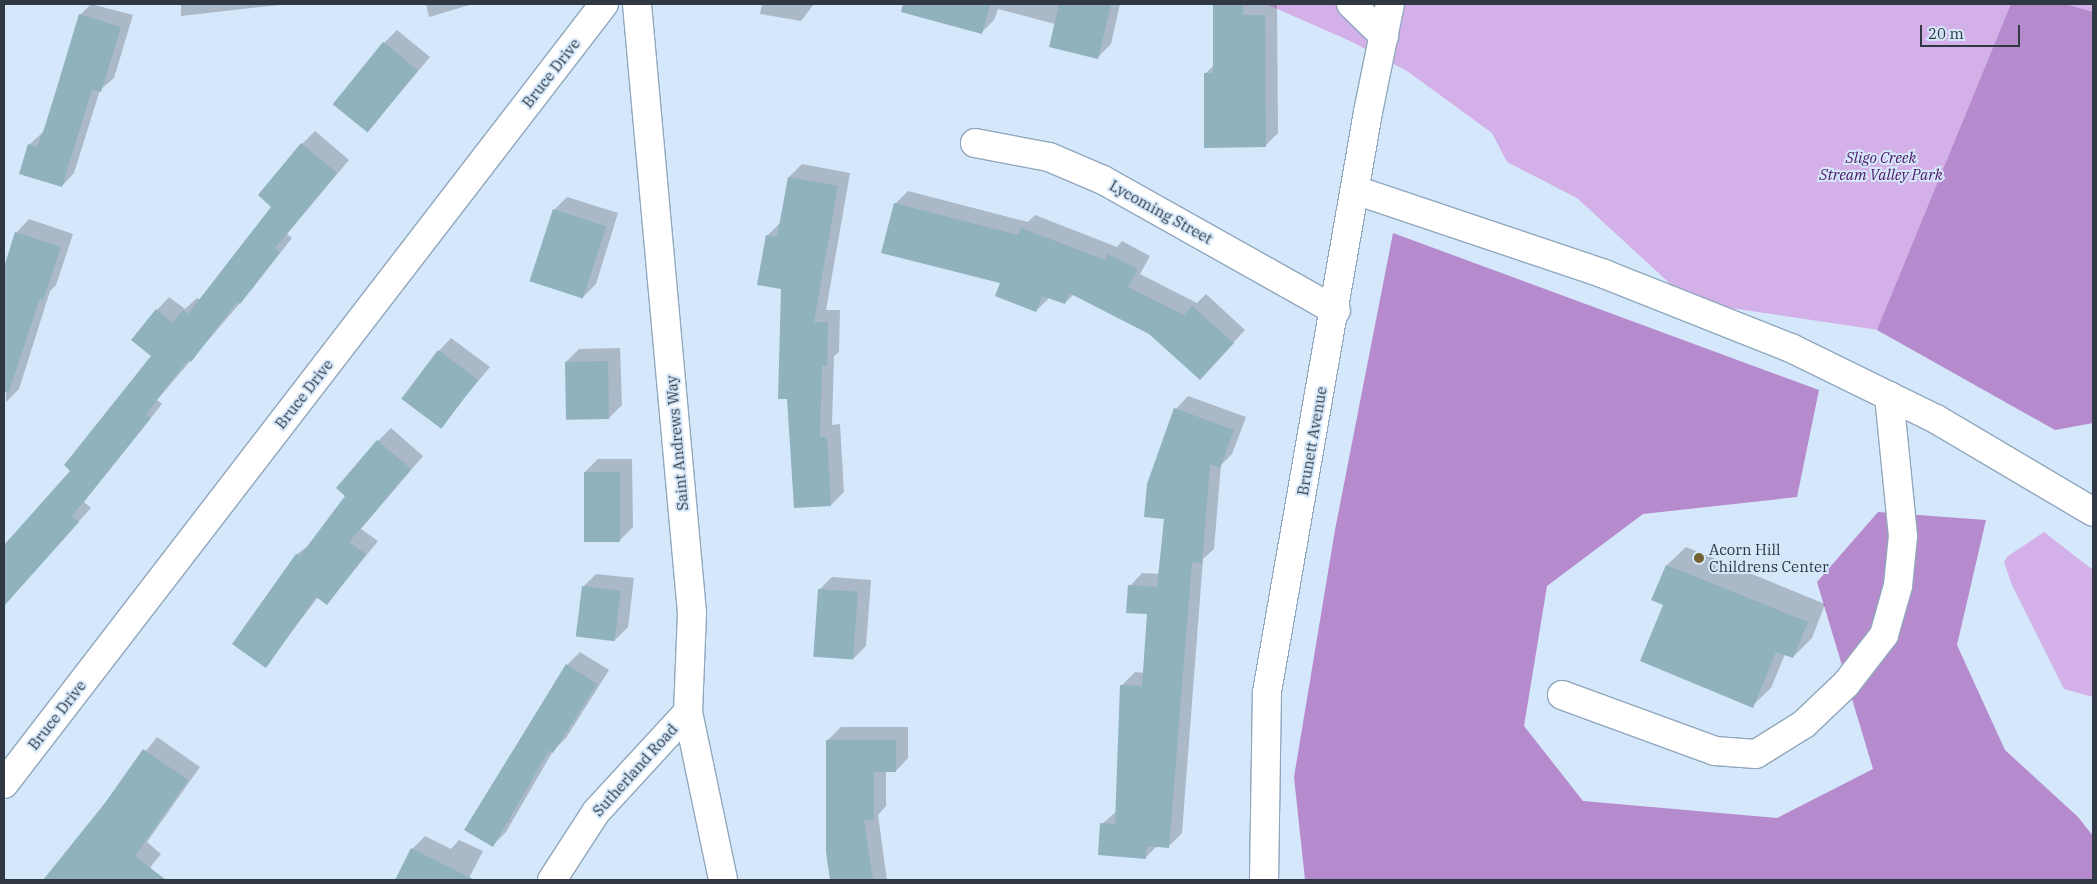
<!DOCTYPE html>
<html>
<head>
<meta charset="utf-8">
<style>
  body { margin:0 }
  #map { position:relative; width:2097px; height:884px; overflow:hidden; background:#d5e7fa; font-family:"IBM Plex Serif",serif }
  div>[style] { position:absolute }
  .green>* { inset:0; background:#d4b0e8 }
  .forest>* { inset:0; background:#b68bce }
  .shadow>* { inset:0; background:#0003 }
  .building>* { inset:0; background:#8fb2bc; transform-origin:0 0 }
  .roads { filter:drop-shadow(1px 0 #91a7bd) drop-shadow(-1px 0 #91a7bd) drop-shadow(0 1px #91a7bd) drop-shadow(0 -1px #91a7bd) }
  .minor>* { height:28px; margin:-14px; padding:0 14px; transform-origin:14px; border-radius:14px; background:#fff }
  .dots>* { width:14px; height:14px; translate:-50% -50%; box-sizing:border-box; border:2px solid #d5e7fa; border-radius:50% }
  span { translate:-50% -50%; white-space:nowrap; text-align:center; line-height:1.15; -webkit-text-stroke:4px #d5e7fa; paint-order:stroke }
  .street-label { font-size:15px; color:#303943 }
  .park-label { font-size:15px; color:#4c1565; font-style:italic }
  .poi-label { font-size:15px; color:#303943 }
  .left { translate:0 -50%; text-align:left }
  .frame { position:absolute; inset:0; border:5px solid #303943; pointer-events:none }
  .scale { position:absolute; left:1920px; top:25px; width:100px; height:22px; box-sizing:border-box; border:2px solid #303943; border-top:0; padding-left:6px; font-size:15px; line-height:18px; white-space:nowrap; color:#303943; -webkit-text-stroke:4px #d5e7fa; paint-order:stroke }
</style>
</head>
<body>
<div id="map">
  <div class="green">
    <div style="clip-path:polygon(1266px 4px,2093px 4px,2093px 277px,1892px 332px,1690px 302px,1577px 198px,1507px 162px,1492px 133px,1407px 71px,1350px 41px)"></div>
    <div style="clip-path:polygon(2044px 532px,2093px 570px,2093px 697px,2064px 689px,2012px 585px,2004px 562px,2008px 556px)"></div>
  </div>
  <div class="forest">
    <div style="clip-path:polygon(2011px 4px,2065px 4px,2093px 12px,2093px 423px,2055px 430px,1877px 330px)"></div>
    <div style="clip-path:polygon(1393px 233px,1819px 390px,1797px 497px,1643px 514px,1547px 586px,1524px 726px,1583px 801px,1777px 818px,1873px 769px,1817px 582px,1878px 512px,1986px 520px,1957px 645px,2005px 750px,2078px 817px,2093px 836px,2093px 880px,1305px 880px,1294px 777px,1335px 530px)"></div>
  </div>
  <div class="shadow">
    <div style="clip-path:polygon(91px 4px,133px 15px,114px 78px,100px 90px,74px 173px,62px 186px,29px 145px,43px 132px,80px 15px)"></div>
    <div style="clip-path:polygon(181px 4px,287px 4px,181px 16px)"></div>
    <div style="clip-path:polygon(426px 4px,473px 4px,429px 17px)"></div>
    <div style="clip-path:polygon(762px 4px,814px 4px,801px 21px,760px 14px)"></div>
    <div style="clip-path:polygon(949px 4px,1120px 4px,1111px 44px,1098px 57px,1055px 24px,998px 9px,994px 20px,981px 33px,944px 22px)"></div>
    <div style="clip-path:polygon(1214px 4px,1277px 4px,1278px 133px,1265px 146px,1205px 74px,1215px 64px)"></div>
    <div style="clip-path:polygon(397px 30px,430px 57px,368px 131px,384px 43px)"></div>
    <div style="clip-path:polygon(315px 131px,349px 160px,287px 234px,292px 238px,252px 289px,157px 400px,162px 404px,84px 502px,91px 508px,14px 593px,4px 584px,4px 547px,72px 471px,153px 356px,157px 310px,169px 297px,185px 309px,197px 298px,200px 300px,273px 207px,302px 144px)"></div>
    <div style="clip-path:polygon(802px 164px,850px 173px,826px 310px,840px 310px,839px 352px,834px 356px,832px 425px,840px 424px,844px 492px,831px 505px,795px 507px,782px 288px,759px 284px,768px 235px,781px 222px,789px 177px)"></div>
    <div style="clip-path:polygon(908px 191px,1028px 222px,1035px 215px,1117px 247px,1122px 241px,1150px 256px,1140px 274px,1197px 303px,1206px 294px,1245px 330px,1213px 365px,1074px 294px,1065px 303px,1049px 298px,1036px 311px,895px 204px)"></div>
    <div style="clip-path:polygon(567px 197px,618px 213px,596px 284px,583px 297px,554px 210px)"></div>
    <div style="clip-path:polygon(29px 219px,73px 234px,56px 285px,50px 291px,19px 389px,6px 402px,4px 271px,17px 232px)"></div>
    <div style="clip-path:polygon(451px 338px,490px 367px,440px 427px,439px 351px)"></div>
    <div style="clip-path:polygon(620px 348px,622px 405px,609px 418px,566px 362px,579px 349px)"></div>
    <div style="clip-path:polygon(1188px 396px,1246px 417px,1232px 454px,1221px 465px,1214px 549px,1203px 559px,1182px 833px,1169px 846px,1158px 845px,1146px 857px,1102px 824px,1117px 811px,1122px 685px,1135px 672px,1145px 673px,1149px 613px,1130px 586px,1142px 573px,1160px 574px,1176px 409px)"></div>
    <div style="clip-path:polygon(391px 428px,423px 456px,361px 529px,378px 541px,327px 604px,318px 597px,265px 667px,234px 644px,297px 554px,312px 543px,347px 496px,378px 441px)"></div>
    <div style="clip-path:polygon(598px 459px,632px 459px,633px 527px,620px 540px,585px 472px)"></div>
    <div style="clip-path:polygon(1686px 547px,1825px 604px,1812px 638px,1793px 657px,1785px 654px,1771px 688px,1752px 706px,1665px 604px,1653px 600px,1667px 565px)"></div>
    <div style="clip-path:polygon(596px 574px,634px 578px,628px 627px,615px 640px,583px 587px)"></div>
    <div style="clip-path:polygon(832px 577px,871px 580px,866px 646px,853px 659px,819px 590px)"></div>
    <div style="clip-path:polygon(580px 652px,609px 670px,566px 738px,553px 751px,506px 832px,493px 845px,567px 665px)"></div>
    <div style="clip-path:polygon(841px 727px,908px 727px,908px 758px,896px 771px,886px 771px,886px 806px,878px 815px,887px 880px,832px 880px,828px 852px,828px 740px)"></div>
    <div style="clip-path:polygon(157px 737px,200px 767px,147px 842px,161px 854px,140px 880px,59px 880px,50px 873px)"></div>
    <div style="clip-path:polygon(425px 836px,451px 849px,459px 840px,483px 851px,468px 880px,397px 880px,412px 849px)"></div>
  </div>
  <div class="building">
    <div style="clip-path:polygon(903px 4px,990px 4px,982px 34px,901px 12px)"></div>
    <div style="clip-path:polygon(1059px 4px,1111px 4px,1098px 59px,1049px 47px)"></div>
    <div style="clip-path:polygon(1213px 4px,1243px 4px,1243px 15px,1265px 15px,1266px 147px,1204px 148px,1204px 73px,1213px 73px)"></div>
    <div style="clip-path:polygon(79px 14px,121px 27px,101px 92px,92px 89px,62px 187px,19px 174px,28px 144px,37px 147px,46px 124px)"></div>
    <div style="left:383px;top:42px;width:45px;height:80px;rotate:39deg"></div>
    <div style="clip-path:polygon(301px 143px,337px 173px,275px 248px,280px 252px,240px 304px,237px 302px,191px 362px,188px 360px,146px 414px,151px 418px,72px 516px,79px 522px,4px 606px,4px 545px,70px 471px,64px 465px,151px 356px,131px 340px,156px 309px,173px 323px,183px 310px,188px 314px,271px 207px,258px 195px)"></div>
    <div style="clip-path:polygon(788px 177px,838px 186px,814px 322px,828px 322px,827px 366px,822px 366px,820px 437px,827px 437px,831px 506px,794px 508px,787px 399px,778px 399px,781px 289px,757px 285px,766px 235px,777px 237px)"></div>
    <div style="clip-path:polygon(894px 203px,1018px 235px,1021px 228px,1105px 260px,1108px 254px,1138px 269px,1128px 287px,1184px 315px,1192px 306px,1234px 343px,1200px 380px,1149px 334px,1069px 293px,1065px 304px,1042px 296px,1036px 312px,995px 296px,1000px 283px,881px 253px)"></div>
    <div style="left:553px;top:209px;width:56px;height:76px;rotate:18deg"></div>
    <div style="clip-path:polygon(15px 232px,61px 247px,43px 300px,40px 298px,9px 392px,4px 392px,4px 267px)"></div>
    <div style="left:438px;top:350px;width:50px;height:61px;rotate:37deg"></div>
    <div style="left:608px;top:361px;width:58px;height:43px;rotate:89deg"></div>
    <div style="clip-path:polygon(1174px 408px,1234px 430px,1220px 468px,1210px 464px,1202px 563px,1192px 562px,1169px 848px,1147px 846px,1146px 859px,1098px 855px,1100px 823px,1115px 824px,1120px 685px,1142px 686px,1147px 614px,1126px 613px,1128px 585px,1157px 587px,1164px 519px,1144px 517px,1147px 484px)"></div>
    <div style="clip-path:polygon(377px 440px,411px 469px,349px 542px,366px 554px,327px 605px,316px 597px,266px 668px,232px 644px,296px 554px,300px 556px,345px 496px,336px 488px)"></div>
    <div style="left:584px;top:472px;width:36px;height:70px"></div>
    <div style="clip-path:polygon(1666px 565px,1808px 622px,1793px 658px,1776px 652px,1753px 708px,1640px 661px,1663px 605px,1651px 600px)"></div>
    <div style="left:582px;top:586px;width:39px;height:51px;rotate:7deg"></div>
    <div style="left:818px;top:589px;width:40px;height:68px;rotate:4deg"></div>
    <div style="clip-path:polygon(566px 664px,597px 684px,553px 753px,549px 750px,493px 847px,464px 830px)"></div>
    <div style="clip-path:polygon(826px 740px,896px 740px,896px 772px,874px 772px,874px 820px,864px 820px,873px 880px,830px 880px,826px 852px)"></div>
    <div style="clip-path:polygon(143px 749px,188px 780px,135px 856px,166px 880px,43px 880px,105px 803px)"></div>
    <div style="clip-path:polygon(411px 848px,475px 880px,395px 880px)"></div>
  </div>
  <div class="roads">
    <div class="minor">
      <div style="left:637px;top:4px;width:611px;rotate:84.84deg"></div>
      <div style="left:692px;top:613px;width:99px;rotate:92.3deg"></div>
      <div style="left:688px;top:712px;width:172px;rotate:78.2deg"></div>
      <div style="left:1351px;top:4px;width:46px;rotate:44.1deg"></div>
      <div style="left:975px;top:143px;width:75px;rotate:10.7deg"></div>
      <div style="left:1049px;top:157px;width:59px;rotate:23.1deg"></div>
      <div style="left:1103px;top:180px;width:267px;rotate:29.3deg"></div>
      <div style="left:1355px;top:190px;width:263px;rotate:18.6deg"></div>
      <div style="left:1604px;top:274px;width:201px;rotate:21.6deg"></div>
      <div style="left:1791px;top:348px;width:161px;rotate:26.1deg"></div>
      <div style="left:1936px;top:419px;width:182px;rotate:30.6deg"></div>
      <div style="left:1562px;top:695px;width:163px;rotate:20.1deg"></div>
      <div style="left:1715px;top:751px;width:41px;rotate:4.2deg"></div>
      <div style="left:1756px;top:754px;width:57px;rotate:-32deg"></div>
      <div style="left:1804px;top:724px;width:58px;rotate:-43.6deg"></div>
      <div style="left:1846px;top:684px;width:62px;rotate:-52.2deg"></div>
      <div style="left:1884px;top:635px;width:51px;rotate:-74.1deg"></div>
      <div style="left:1898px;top:586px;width:50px;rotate:-84.3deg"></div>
      <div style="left:1903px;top:536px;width:141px;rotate:-95.7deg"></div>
      <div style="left:4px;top:784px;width:984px;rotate:-52.43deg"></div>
      <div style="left:552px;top:880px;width:81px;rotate:-57.1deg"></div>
      <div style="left:596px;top:812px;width:136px;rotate:-47.4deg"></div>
      <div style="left:1264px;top:880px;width:188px;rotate:-89.1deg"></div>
      <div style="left:1267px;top:692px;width:589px;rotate:-80.12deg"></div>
      <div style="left:1368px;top:112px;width:110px;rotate:-78.5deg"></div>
    </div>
  </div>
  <div class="dots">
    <div style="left:1699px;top:558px;background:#73612f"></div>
  </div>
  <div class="street-label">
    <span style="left:551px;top:73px;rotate:-52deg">Bruce Drive</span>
    <span style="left:1161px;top:212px;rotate:29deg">Lycoming Street</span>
    <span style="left:304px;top:394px;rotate:-52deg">Bruce Drive</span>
    <span style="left:1312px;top:441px;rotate:-80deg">Brunett Avenue</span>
    <span style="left:677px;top:443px;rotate:-95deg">Saint Andrews Way</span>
    <span style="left:57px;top:715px;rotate:-52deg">Bruce Drive</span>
    <span style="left:635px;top:770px;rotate:-48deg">Sutherland Road</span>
  </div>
  <div class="park-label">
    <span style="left:1881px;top:166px">Sligo Creek<br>Stream Valley Park</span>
  </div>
  <div class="poi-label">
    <span class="left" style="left:1709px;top:558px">Acorn Hill<br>Childrens Center</span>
  </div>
  <div class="frame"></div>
  <div class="scale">20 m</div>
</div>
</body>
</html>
